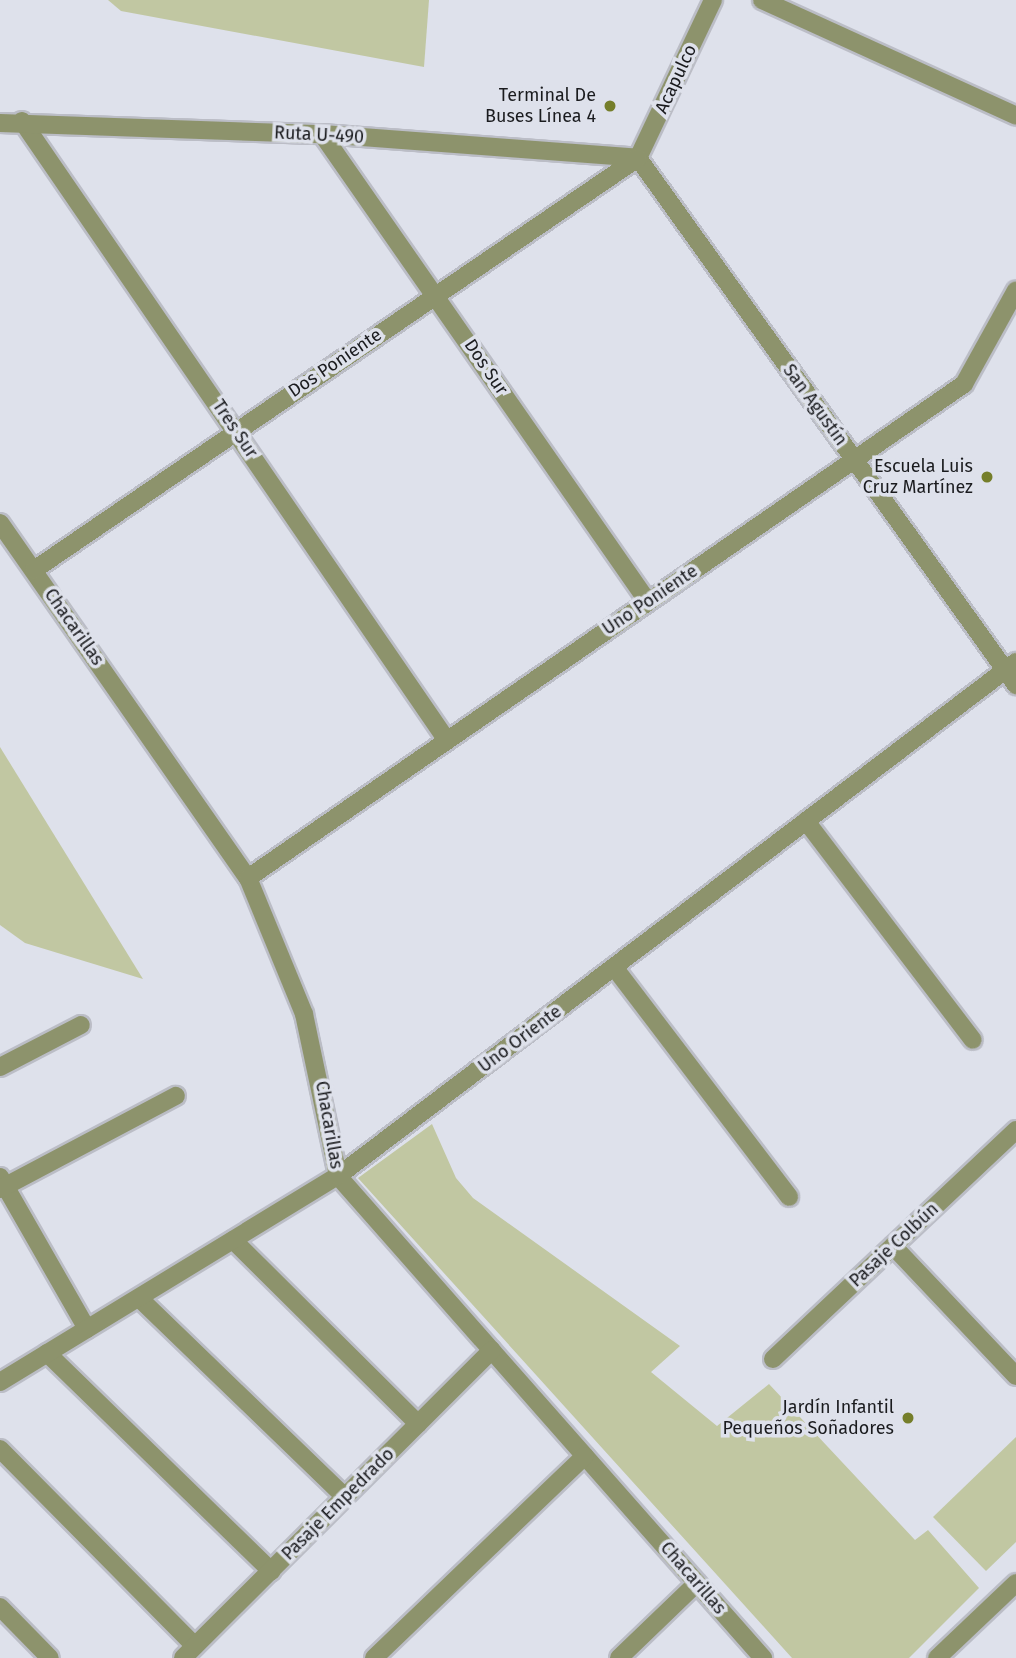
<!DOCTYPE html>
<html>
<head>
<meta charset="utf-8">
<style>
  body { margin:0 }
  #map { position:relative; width:1016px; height:1658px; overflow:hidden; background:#dee1eb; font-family:"Fira Sans",sans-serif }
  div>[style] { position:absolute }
  .green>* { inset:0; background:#c1c7a2 }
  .roads { filter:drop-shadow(2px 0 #bbbdc6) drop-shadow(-2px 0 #bbbdc6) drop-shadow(0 2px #bbbdc6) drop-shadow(0 -2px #bbbdc6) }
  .minor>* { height:18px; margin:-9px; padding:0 9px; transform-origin:9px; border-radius:9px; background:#8d936c }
  .dots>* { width:19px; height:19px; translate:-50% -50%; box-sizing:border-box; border:4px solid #dee1eb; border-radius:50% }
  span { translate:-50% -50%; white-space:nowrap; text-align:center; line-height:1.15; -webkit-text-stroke:7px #dee1eb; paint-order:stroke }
  .street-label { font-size:18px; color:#1a1b1e }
  .poi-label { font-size:18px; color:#1a1b1e }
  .right { translate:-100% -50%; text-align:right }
</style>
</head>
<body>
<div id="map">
  <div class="green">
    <div style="clip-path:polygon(108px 0,429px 0,424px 67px,121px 11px)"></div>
    <div style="clip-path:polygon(0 747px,143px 979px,25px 943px,0 925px)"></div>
    <div style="clip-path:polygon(432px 1124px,456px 1178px,473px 1198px,680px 1346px,651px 1372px,717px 1426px,769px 1384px,915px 1540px,928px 1530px,979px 1588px,909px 1658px,792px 1658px,358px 1178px)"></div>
    <div style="clip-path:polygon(1016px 1437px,1016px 1542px,986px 1571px,933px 1517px)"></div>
  </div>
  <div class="roads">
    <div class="minor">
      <div style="left:762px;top:0;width:279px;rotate:24.5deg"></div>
      <div style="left:22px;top:121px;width:749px;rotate:55.55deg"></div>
      <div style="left:0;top:123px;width:322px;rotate:2deg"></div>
      <div style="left:322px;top:134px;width:317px;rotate:4.3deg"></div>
      <div style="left:322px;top:134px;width:570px;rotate:55.14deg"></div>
      <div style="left:638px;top:158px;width:649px;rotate:54.35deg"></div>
      <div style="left:638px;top:158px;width:175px;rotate:-64.6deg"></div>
      <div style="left:0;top:523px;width:433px;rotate:55.1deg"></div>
      <div style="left:248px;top:878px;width:147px;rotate:67.6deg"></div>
      <div style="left:304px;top:1014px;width:166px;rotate:78.1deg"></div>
      <div style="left:338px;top:1176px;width:643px;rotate:48.6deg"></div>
      <div style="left:34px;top:570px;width:731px;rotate:-34.3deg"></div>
      <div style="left:806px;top:821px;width:275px;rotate:52.7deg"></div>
      <div style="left:248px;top:878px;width:870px;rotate:-34.6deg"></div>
      <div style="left:964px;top:384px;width:107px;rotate:-61deg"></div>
      <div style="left:614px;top:967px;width:289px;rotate:52.7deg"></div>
      <div style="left:0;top:1067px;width:91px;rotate:-27.4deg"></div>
      <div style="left:0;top:1177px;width:175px;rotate:60.2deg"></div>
      <div style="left:0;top:1189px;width:199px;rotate:-27.9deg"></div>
      <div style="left:233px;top:1240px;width:261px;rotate:44.8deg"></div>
      <div style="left:893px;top:1246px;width:179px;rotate:46.6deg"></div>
      <div style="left:139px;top:1298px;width:286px;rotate:44deg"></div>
      <div style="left:47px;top:1353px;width:313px;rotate:44.2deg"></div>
      <div style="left:773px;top:1359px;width:334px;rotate:-43.3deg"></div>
      <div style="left:0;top:1382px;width:396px;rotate:-31.4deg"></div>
      <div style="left:338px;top:1176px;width:851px;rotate:-37.17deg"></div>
      <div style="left:0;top:1449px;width:277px;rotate:45.3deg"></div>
      <div style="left:0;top:1607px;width:71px;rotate:45.6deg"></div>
      <div style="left:183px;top:1658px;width:436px;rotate:-44.9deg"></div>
      <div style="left:374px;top:1658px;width:292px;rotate:-43.8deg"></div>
      <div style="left:619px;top:1658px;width:108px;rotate:-43.9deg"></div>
      <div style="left:937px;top:1658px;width:109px;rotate:-43.5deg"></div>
    </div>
  </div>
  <div class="dots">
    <div style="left:610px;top:106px;background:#757e2a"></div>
    <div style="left:987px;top:477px;background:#757e2a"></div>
    <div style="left:908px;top:1418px;background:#757e2a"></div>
  </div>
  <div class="street-label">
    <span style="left:676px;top:79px;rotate:-65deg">Acapulco</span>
    <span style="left:319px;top:135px;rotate:3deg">Ruta U-490</span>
    <span style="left:335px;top:363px;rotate:-34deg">Dos Poniente</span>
    <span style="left:486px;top:367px;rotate:56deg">Dos Sur</span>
    <span style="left:815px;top:405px;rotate:54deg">San Agustín</span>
    <span style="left:235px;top:429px;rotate:56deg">Tres Sur</span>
    <span style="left:650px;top:600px;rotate:-34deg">Uno Poniente</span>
    <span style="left:74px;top:627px;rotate:55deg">Chacarillas</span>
    <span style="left:520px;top:1039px;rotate:-37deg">Uno Oriente</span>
    <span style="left:329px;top:1125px;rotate:80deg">Chacarillas</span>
    <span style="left:894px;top:1245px;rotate:-43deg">Pasaje Colbún</span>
    <span style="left:338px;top:1504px;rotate:-45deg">Pasaje Empedrado</span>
    <span style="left:693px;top:1578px;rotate:49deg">Chacarillas</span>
  </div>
  <div class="poi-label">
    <span class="right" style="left:596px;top:106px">Terminal De<br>Buses Línea 4</span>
    <span class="right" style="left:973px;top:477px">Escuela Luis<br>Cruz Martínez</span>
    <span class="right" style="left:894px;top:1418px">Jardín Infantil<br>Pequeños Soñadores</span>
  </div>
</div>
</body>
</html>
